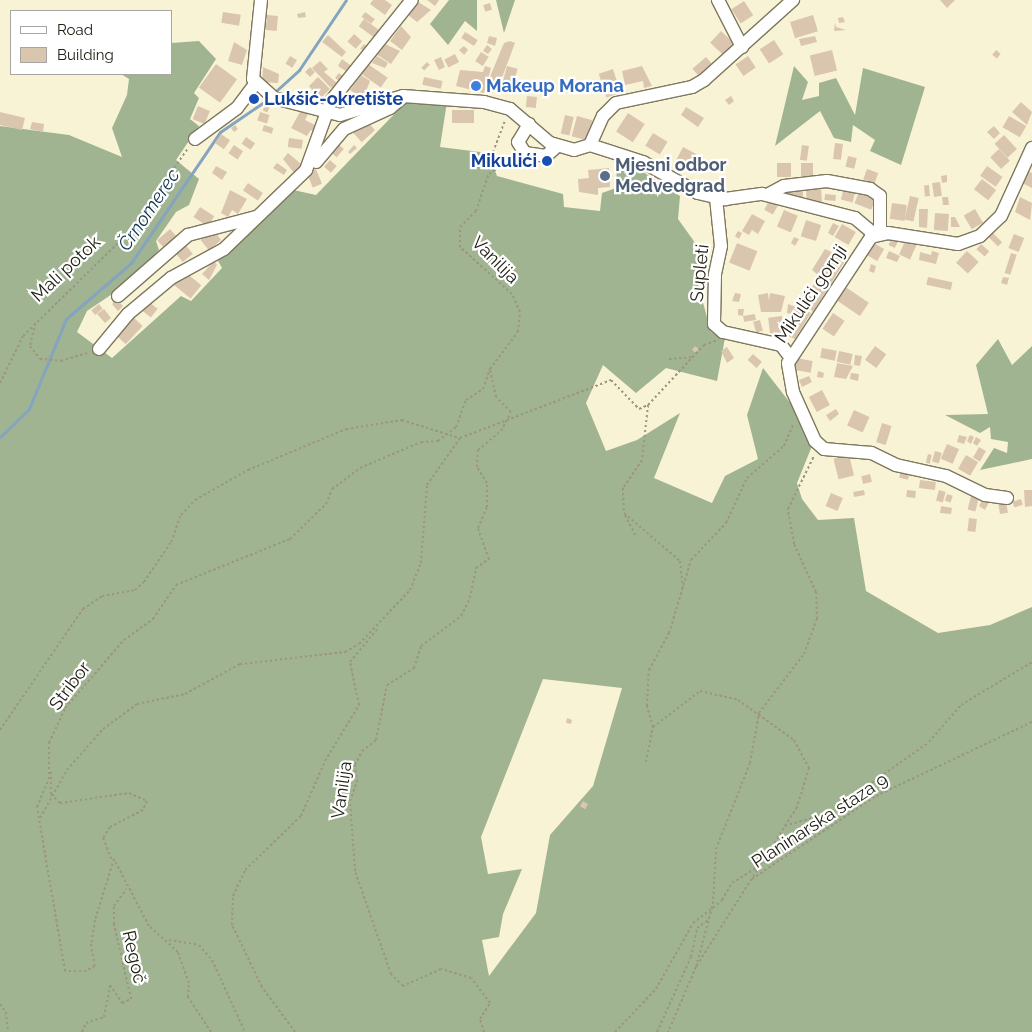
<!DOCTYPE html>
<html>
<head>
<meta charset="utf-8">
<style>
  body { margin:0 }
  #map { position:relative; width:1032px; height:1032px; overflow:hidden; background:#f9f3d5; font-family:Raleway,sans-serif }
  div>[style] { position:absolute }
  .forest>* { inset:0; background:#a1b491 }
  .stream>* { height:3px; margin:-1.5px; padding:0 1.5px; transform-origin:1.5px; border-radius:1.5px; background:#84a4bf }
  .building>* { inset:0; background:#dac6ae; transform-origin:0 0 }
  .path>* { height:2px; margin-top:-1px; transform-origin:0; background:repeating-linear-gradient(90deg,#9a9680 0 2.5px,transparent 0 5px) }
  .roads { filter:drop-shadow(1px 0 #7d785e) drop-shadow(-1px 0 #7d785e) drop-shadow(0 1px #7d785e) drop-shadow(0 -1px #7d785e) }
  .minor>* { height:12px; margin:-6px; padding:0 6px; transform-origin:6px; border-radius:6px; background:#fff }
  .dots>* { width:14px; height:14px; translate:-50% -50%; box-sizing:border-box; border:2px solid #fff; border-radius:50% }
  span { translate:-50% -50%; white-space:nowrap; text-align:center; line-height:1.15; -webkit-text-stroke:4.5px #fff; paint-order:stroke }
  .shop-label { font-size:18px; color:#366cbe; font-weight:700 }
  .left { translate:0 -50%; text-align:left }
  .transit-label { font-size:18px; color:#164399; font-weight:700 }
  .right { translate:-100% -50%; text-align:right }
  .service-label { font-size:18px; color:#4e5e75; font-weight:700 }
  .street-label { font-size:18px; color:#232116 }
  .water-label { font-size:19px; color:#0d3450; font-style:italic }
  .legend { position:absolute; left:10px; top:10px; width:162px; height:65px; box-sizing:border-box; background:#fff; border:1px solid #a7a6a2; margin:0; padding:6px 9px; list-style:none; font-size:15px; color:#232116 }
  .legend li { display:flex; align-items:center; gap:10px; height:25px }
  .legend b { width:25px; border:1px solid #a7a6a2 }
</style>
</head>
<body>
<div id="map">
  <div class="forest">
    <div style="clip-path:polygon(449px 0,477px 0,477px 31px,465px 21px,448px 45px,430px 24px)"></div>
    <div style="clip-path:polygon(496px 0,515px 0,504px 33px)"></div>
    <div style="clip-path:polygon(evenodd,199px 41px,216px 59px,194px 93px,199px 98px,190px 119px,199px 126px,176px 160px,199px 179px,189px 205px,176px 212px,156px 241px,159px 250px,127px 284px,87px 311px,77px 332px,112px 358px,181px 296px,191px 301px,222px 268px,217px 259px,289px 189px,316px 195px,406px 102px,447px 102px,440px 147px,488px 153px,497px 176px,563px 194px,564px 207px,600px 211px,602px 193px,616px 188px,617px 164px,637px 168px,680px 196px,678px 219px,701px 251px,698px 284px,711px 332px,725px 338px,717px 381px,666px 368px,636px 393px,603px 365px,586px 403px,606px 451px,637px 440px,680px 413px,654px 478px,712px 503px,725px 476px,758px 459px,747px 415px,763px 368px,805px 422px,812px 446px,797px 483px,802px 499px,818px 520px,854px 518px,866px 591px,938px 633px,990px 625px,1032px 607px,1032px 1032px,0 1032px,0 126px,69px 135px,122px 157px,112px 128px,127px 95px,129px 79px,121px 74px,171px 74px,171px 43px,199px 41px,543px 679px,622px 688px,593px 786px,550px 835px,536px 913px,489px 976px,482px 940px,499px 937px,503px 914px,522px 869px,488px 874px,481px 837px,543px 679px)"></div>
    <div style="clip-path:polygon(794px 66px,808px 82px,802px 100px,819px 96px,819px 83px,836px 78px,855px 115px,863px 68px,925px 87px,901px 165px,870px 151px,875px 140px,853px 125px,851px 142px,834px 138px,820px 111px,775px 146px)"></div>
    <div style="clip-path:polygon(998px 339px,1012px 365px,1032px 346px,1032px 459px,980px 470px,994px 448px,1007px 453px,1008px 442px,991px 439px,990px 427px,980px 433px,945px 415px,988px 414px,976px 365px)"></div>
  </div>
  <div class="stream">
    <div style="left:277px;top:90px;width:30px;rotate:-42deg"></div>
    <div style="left:299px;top:70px;width:84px;rotate:-56.1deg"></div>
    <div style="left:0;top:437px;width:40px;rotate:-44deg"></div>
    <div style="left:29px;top:409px;width:97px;rotate:-67.7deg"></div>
    <div style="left:66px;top:319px;width:86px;rotate:-40.7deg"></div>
    <div style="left:131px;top:263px;width:158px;rotate:-55.8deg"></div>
    <div style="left:220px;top:132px;width:53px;rotate:-34.3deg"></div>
  </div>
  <div class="building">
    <div style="clip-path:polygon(373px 0,385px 0,392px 5px,385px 15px,370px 4px)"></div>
    <div style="clip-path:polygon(415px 0,431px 10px,417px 22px,408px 15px)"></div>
    <div style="clip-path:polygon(427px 0,439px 0,435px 6px)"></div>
    <div style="clip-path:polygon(940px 0,955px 0,947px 8px)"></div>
    <div style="left:744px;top:1px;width:17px;height:15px;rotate:57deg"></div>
    <div style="left:490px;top:3px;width:7px;height:7px;rotate:74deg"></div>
    <div style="left:223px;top:12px;width:18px;height:11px;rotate:9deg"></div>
    <div style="clip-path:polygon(305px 12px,306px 17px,298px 18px,297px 14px)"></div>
    <div style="left:365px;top:12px;width:12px;height:6px;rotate:35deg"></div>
    <div style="left:267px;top:15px;width:11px;height:15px;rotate:5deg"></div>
    <div style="left:813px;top:15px;width:17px;height:24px;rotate:73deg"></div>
    <div style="clip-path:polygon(843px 17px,845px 22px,839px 23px,838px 18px)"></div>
    <div style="left:364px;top:19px;width:22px;height:9px;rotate:36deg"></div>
    <div style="clip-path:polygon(835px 23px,836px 27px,846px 30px,834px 31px)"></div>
    <div style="clip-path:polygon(401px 26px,411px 37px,402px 50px,390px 41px)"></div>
    <div style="left:721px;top:31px;width:19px;height:16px;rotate:43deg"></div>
    <div style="left:465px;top:32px;width:15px;height:7px;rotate:32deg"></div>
    <div style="left:354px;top:34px;width:11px;height:10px;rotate:41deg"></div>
    <div style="clip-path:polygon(328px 35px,346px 52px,342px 57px,322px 42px)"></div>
    <div style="clip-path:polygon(489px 36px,497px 38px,495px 46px,487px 43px)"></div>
    <div style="clip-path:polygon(815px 36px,817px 42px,801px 46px,799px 39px)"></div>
    <div style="left:774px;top:40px;width:17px;height:17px;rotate:57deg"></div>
    <div style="clip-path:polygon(510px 41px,515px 43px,500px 83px,489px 79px,504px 43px)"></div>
    <div style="clip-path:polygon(234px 42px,247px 50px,242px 65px,228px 61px)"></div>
    <div style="clip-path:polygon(383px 43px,400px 51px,391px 64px,376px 54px)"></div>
    <div style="left:364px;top:44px;width:8px;height:6px;rotate:40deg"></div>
    <div style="clip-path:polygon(487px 45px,492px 49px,488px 54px,483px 51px)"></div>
    <div style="clip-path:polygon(464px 46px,468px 50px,464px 55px,459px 50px)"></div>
    <div style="left:832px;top:50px;width:21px;height:23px;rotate:76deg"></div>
    <div style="left:996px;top:50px;width:6px;height:6px;rotate:39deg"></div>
    <div style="left:481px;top:52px;width:9px;height:11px;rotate:32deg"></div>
    <div style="left:455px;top:54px;width:9px;height:12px;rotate:63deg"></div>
    <div style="left:290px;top:56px;width:8px;height:9px;rotate:30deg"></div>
    <div style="clip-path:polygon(377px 56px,388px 63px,385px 68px,372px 63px)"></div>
    <div style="left:748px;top:56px;width:14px;height:15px;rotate:56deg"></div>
    <div style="clip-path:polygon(441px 57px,445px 67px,439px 70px,434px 60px)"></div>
    <div style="left:706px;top:57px;width:9px;height:18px;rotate:49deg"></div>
    <div style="clip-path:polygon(342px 59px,353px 67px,349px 73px,338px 66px)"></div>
    <div style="clip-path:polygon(320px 61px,328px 69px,324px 72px,337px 83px,331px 88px,312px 68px)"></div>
    <div style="left:427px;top:62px;width:4px;height:8px;rotate:45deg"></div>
    <div style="left:216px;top:64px;width:26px;height:29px;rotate:36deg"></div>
    <div style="left:368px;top:64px;width:24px;height:12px;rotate:35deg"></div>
    <div style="clip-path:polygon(485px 66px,491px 68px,484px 93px,456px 86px,460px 70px,483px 72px)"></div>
    <div style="left:507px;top:66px;width:11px;height:18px;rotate:15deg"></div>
    <div style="clip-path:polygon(642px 66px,652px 86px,644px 88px,643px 81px,625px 85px,622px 71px)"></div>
    <div style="clip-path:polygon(263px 67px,279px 74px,278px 83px,262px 82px)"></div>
    <div style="left:310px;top:67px;width:7px;height:7px;rotate:45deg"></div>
    <div style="left:613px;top:69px;width:25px;height:15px;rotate:72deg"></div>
    <div style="clip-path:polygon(339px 73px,345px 78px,342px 83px,335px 78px)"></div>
    <div style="clip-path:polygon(361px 75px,370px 81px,363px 99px,350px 90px)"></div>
    <div style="left:318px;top:77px;width:17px;height:13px;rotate:45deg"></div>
    <div style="left:424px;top:77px;width:19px;height:8px;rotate:12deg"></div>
    <div style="left:527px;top:96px;width:10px;height:11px;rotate:6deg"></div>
    <div style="clip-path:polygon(731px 96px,734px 101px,729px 105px,725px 100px)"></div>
    <div style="clip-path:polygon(1021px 102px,1032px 112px,1027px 125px,1012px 112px)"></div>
    <div style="left:265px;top:105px;width:5px;height:6px;rotate:22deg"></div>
    <div style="left:198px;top:106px;width:13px;height:14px;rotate:23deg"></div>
    <div style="clip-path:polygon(686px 107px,704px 118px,698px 127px,681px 115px)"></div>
    <div style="clip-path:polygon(301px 110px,308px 114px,305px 120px,321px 128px,318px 134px,311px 130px,307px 136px,291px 128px)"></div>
    <div style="left:452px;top:110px;width:22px;height:13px"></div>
    <div style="clip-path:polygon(0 112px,25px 118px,22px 130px,0 125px)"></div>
    <div style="left:260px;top:112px;width:10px;height:9px;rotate:17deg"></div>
    <div style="left:628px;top:113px;width:20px;height:22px;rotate:33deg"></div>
    <div style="left:565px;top:115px;width:9px;height:19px;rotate:13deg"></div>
    <div style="left:577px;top:116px;width:16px;height:21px;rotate:15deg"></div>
    <div style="left:1009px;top:116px;width:20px;height:13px;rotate:30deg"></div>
    <div style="left:365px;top:119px;width:15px;height:18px;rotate:48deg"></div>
    <div style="clip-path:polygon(32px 122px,44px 124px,43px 132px,30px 129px)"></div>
    <div style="left:235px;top:125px;width:5px;height:5px;rotate:53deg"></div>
    <div style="left:264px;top:125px;width:10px;height:6px;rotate:17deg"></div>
    <div style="clip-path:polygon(994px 126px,1000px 133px,994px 139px,987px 132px)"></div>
    <div style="left:653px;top:133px;width:17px;height:15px;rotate:31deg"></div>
    <div style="left:221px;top:134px;width:11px;height:11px;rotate:34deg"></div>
    <div style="left:1004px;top:135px;width:19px;height:13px;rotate:47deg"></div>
    <div style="left:246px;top:137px;width:11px;height:8px;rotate:34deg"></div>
    <div style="left:289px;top:138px;width:14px;height:9px;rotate:8deg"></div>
    <div style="left:337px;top:143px;width:9px;height:11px;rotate:41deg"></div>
    <div style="left:835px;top:143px;width:8px;height:16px;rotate:7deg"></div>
    <div style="left:234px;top:145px;width:11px;height:10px;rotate:34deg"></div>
    <div style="clip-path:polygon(354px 145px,357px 148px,350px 154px,348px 152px)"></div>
    <div style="left:802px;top:145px;width:7px;height:15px;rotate:8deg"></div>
    <div style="clip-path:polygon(683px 147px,698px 155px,690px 170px,673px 166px)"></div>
    <div style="left:999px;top:149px;width:16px;height:12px;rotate:47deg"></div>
    <div style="clip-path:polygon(288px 153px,301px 164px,294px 173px,283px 159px)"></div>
    <div style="left:848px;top:156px;width:9px;height:11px;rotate:13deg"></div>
    <div style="left:330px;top:160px;width:9px;height:9px;rotate:41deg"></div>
    <div style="clip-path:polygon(277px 163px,287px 170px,284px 175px,273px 168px)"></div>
    <div style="left:777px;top:163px;width:14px;height:14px"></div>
    <div style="left:801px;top:163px;width:12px;height:13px"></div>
    <div style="clip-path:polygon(216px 166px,227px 172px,222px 180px,212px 173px)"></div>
    <div style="left:987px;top:166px;width:19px;height:12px;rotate:35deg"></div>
    <div style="clip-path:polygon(609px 168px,610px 187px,598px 188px,598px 195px,579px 192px,578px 179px,589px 178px,588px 170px)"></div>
    <div style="left:316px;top:169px;width:16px;height:10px;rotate:68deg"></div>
    <div style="left:867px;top:169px;width:12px;height:11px;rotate:20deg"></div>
    <div style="clip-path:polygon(1028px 171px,1032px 173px,1032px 188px,1022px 183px)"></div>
    <div style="clip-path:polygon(947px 175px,947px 182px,942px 183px,941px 176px)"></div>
    <div style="left:982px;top:179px;width:18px;height:13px;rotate:38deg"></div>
    <div style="left:940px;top:182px;width:14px;height:8px;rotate:82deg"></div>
    <div style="left:248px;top:183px;width:18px;height:9px;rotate:34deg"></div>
    <div style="left:929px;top:185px;width:11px;height:5px;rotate:85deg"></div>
    <div style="left:844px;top:187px;width:12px;height:13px;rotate:14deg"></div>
    <div style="left:821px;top:188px;width:14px;height:15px;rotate:86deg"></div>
    <div style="clip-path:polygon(803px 189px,803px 202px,787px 199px,787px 190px)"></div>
    <div style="clip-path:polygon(230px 190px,247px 199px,238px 214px,232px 210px,228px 217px,221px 213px)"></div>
    <div style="left:859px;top:192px;width:18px;height:12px;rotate:22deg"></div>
    <div style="left:825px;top:194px;width:11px;height:6px;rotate:5deg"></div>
    <div style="left:910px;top:196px;width:9px;height:24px;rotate:13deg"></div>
    <div style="clip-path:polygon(942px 197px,948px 197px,949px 205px,943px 205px)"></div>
    <div style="clip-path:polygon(1020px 197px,1032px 203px,1030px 220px,1015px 212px)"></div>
    <div style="left:769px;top:201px;width:10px;height:10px;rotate:29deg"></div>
    <div style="left:892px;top:203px;width:15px;height:16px;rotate:8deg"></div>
    <div style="left:200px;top:207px;width:17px;height:12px;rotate:33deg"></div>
    <div style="clip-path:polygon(919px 209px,928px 209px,927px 228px,919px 227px)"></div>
    <div style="left:975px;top:209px;width:16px;height:13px;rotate:60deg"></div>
    <div style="left:784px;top:210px;width:15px;height:18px;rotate:23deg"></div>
    <div style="left:935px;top:213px;width:14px;height:17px;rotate:4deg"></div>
    <div style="clip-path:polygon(752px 214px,765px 221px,758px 234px,752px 230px,749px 235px,742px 231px)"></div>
    <div style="clip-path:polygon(951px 217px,955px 217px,960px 227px,951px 227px)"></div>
    <div style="left:806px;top:220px;width:16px;height:17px;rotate:18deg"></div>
    <div style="clip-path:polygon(833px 223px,839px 226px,833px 236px,828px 233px)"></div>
    <div style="left:842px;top:224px;width:16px;height:15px;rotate:30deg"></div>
    <div style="left:170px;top:229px;width:11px;height:17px;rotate:49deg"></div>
    <div style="left:213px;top:230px;width:13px;height:16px;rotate:51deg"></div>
    <div style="clip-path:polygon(738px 231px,742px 233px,739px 239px,735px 236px)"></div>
    <div style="left:993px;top:233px;width:13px;height:6px;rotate:45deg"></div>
    <div style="left:1014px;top:234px;width:11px;height:15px;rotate:22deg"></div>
    <div style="left:893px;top:236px;width:7px;height:10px;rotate:27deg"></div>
    <div style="clip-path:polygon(794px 237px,799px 239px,795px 246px,791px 243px)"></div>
    <div style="left:906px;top:239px;width:12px;height:17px;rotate:24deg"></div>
    <div style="left:872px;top:242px;width:14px;height:14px;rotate:30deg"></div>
    <div style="left:184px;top:243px;width:14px;height:13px;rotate:51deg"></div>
    <div style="left:737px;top:243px;width:22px;height:21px;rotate:22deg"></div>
    <div style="left:981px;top:244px;width:11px;height:7px;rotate:41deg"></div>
    <div style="clip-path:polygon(825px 249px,846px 259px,830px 285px,812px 270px)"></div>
    <div style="clip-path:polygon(889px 251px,900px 256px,897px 262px,886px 258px)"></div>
    <div style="clip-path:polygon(932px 251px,939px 253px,936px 264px,919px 260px,920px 252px,931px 255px)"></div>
    <div style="left:967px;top:251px;width:16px;height:16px;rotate:43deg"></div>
    <div style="left:1011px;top:253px;width:6px;height:21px;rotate:18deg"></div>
    <div style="clip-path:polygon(214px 261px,217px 265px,209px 280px,202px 274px)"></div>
    <div style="clip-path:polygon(871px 264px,876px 266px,874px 273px,869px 271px)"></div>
    <div style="left:185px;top:272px;width:21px;height:17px;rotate:39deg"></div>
    <div style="left:928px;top:277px;width:25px;height:8px;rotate:12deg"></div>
    <div style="clip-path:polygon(1003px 277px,1009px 278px,1007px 285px,1001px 283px)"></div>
    <div style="clip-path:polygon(814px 284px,826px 291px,813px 312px,803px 301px)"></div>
    <div style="left:844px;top:286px;width:30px;height:16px;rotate:34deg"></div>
    <div style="clip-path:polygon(735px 293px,741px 294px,739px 302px,732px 301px)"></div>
    <div style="clip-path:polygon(768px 293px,769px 301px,770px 293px,785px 296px,781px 312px,761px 312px,758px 295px)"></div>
    <div style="clip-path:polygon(116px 299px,123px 306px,118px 311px,112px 304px)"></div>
    <div style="left:149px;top:302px;width:11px;height:11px;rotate:38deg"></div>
    <div style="left:99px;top:304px;width:6px;height:10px;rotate:51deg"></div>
    <div style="clip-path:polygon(788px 304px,811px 313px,795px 339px,785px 335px,794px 315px,787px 313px)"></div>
    <div style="clip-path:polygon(104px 309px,111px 318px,105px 323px,97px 314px)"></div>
    <div style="clip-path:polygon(738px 309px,744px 309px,743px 316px,738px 315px)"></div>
    <div style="left:833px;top:313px;width:14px;height:19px;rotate:34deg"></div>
    <div style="left:755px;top:314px;width:6px;height:12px;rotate:81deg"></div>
    <div style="left:131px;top:315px;width:16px;height:25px;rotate:43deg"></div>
    <div style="left:782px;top:316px;width:17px;height:14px;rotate:83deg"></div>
    <div style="left:760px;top:320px;width:11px;height:7px;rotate:75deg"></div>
    <div style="left:695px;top:346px;width:5px;height:5px;rotate:37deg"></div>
    <div style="left:875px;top:346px;width:14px;height:17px;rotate:36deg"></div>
    <div style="clip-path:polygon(727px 347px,734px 358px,727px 363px,721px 351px)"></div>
    <div style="left:822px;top:348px;width:15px;height:10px;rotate:11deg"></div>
    <div style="left:839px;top:351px;width:14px;height:11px;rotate:12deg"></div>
    <div style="left:753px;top:354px;width:12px;height:8px;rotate:42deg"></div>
    <div style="clip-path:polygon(855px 355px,862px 356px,860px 366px,854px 365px)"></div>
    <div style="left:796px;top:358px;width:17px;height:12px;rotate:10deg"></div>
    <div style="clip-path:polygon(837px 363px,853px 366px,846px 379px,834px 377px)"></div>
    <div style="clip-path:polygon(818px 371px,824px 373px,823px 378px,817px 377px)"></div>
    <div style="clip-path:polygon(851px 373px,859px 374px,858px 381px,850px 379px)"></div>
    <div style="clip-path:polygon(809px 376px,812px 382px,802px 387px,799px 380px)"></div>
    <div style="left:822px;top:390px;width:17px;height:15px;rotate:62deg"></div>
    <div style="clip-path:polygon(836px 409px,839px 414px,830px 421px,826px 415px)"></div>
    <div style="left:854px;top:410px;width:17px;height:17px;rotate:24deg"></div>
    <div style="left:882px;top:423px;width:10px;height:20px;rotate:17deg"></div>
    <div style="clip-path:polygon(959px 435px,967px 437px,964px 444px,957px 442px)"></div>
    <div style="clip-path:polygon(970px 435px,974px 437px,971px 444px,967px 441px)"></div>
    <div style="clip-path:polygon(976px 437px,981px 440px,977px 446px,973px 443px)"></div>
    <div style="left:947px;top:444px;width:13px;height:16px;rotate:23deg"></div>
    <div style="left:979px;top:447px;width:8px;height:12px;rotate:30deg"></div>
    <div style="left:935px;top:451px;width:7px;height:11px;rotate:16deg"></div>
    <div style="left:928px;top:454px;width:4px;height:9px;rotate:14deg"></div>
    <div style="left:849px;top:455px;width:21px;height:16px;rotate:76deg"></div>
    <div style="left:966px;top:455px;width:14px;height:16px;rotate:30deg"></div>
    <div style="left:901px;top:470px;width:9px;height:8px;rotate:13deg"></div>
    <div style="left:870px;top:474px;width:8px;height:9px;rotate:76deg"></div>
    <div style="left:920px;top:480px;width:16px;height:8px;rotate:7deg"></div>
    <div style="left:864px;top:490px;width:5px;height:11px;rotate:79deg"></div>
    <div style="left:907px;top:490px;width:9px;height:7px;rotate:6deg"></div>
    <div style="left:939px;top:490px;width:7px;height:11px;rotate:16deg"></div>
    <div style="clip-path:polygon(1024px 490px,1032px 490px,1032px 506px,1025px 507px)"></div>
    <div style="left:831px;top:493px;width:13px;height:14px;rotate:23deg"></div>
    <div style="left:947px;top:494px;width:6px;height:7px;rotate:18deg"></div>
    <div style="left:971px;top:496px;width:8px;height:14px;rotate:14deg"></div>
    <div style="clip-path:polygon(983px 499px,989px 502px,985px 510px,979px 506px)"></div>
    <div style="left:1021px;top:499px;width:6px;height:9px;rotate:72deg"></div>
    <div style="left:1006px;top:501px;width:12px;height:8px;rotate:81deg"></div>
    <div style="clip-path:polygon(941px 506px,952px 508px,951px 514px,940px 513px)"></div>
    <div style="left:969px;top:518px;width:8px;height:13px;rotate:7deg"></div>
    <div style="clip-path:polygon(567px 718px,572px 720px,571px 724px,566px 723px)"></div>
    <div style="left:583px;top:801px;width:6px;height:6px;rotate:31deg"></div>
  </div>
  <div class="path">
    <div style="left:35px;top:323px;width:24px;rotate:102deg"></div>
    <div style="left:30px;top:346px;width:16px;rotate:52deg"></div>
    <div style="left:40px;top:359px;width:21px;rotate:5deg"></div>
    <div style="left:61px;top:361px;width:28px;rotate:-17deg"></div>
    <div style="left:669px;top:359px;width:23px;rotate:-5deg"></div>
    <div style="left:0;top:383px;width:52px;rotate:-63.9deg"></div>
    <div style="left:23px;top:336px;width:147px;rotate:-44.4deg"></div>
    <div style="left:128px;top:233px;width:105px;rotate:-54.7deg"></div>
    <div style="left:648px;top:405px;width:55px;rotate:96.2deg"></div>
    <div style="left:642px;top:460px;width:34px;rotate:124deg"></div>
    <div style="left:623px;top:488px;width:25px;rotate:88deg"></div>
    <div style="left:624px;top:513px;width:74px;rotate:40.6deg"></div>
    <div style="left:680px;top:561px;width:27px;rotate:84deg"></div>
    <div style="left:625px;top:515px;width:25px;rotate:63deg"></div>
    <div style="left:653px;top:727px;width:59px;rotate:-37.5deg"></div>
    <div style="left:700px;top:691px;width:39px;rotate:13deg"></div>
    <div style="left:738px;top:700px;width:69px;rotate:35.5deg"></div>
    <div style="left:794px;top:740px;width:32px;rotate:62deg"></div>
    <div style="left:809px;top:768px;width:41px;rotate:107.1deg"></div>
    <div style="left:797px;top:807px;width:189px;rotate:122.3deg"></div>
    <div style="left:696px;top:967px;width:71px;rotate:113.3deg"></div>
    <div style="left:0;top:730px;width:147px;rotate:-55.6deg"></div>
    <div style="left:83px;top:609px;width:23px;rotate:-34deg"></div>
    <div style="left:102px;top:596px;width:34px;rotate:-10deg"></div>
    <div style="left:135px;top:590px;width:12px;rotate:-42deg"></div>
    <div style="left:144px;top:582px;width:48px;rotate:-56deg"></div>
    <div style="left:171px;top:542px;width:29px;rotate:-70deg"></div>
    <div style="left:181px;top:515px;width:21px;rotate:-47deg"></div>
    <div style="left:195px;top:500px;width:61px;rotate:-29.5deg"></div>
    <div style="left:248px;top:470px;width:106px;rotate:-22.7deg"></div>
    <div style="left:346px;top:429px;width:57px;rotate:-9.1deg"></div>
    <div style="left:402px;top:420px;width:60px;rotate:17.5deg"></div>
    <div style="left:646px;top:762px;width:36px;rotate:-79deg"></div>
    <div style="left:653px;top:727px;width:22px;rotate:-106deg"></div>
    <div style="left:647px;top:706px;width:36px;rotate:-87deg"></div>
    <div style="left:649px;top:670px;width:42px;rotate:-61.6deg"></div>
    <div style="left:669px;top:633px;width:76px;rotate:-73.2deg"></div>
    <div style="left:691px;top:560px;width:51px;rotate:-46.6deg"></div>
    <div style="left:726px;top:523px;width:50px;rotate:-65deg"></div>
    <div style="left:747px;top:478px;width:49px;rotate:-40.9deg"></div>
    <div style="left:784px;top:446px;width:25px;rotate:-67deg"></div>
    <div style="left:51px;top:772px;width:22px;rotate:90deg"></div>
    <div style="left:51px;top:794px;width:13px;rotate:45deg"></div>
    <div style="left:60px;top:803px;width:70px;rotate:-8.2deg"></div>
    <div style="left:129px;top:793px;width:20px;rotate:24deg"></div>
    <div style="left:147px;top:801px;width:10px;rotate:114deg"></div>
    <div style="left:143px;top:810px;width:37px;rotate:153deg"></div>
    <div style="left:110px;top:827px;width:13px;rotate:122deg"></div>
    <div style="left:103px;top:838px;width:24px;rotate:68deg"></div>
    <div style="left:40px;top:818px;width:55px;rotate:-60.6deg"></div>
    <div style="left:67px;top:770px;width:55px;rotate:-48.7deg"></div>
    <div style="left:103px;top:729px;width:42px;rotate:-36.3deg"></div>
    <div style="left:137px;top:704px;width:49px;rotate:-11.8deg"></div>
    <div style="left:185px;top:694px;width:63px;rotate:-28.6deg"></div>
    <div style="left:240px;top:664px;width:106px;rotate:-6.5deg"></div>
    <div style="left:345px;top:652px;width:16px;rotate:-30deg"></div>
    <div style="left:359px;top:644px;width:74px;rotate:-46.6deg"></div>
    <div style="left:410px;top:590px;width:29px;rotate:-68deg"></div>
    <div style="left:421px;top:563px;width:78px;rotate:-85.6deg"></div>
    <div style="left:427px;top:485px;width:57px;rotate:-54.9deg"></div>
    <div style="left:460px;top:438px;width:162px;rotate:-21deg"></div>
    <div style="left:611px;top:380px;width:40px;rotate:46deg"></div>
    <div style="left:639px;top:409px;width:10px;rotate:-24deg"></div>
    <div style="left:648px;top:405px;width:82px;rotate:-47deg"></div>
    <div style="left:704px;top:345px;width:15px;rotate:-20deg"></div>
    <div style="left:785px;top:826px;width:48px;rotate:-16.9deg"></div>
    <div style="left:831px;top:812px;width:120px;rotate:-35.5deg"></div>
    <div style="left:929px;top:742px;width:49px;rotate:-49.1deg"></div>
    <div style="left:961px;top:705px;width:83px;rotate:-31.2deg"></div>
    <div style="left:752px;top:879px;width:149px;rotate:-33.8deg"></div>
    <div style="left:876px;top:796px;width:173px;rotate:-25.4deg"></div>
    <div style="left:169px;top:940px;width:30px;rotate:9deg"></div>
    <div style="left:199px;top:945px;width:20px;rotate:49deg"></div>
    <div style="left:212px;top:960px;width:79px;rotate:65.4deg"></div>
    <div style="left:696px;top:967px;width:65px;rotate:-74.9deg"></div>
    <div style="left:713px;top:904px;width:55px;rotate:-86.9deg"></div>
    <div style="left:716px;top:849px;width:92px;rotate:-68.4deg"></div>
    <div style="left:750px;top:763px;width:51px;rotate:-79.8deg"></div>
    <div style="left:759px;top:713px;width:74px;rotate:-52.7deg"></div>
    <div style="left:804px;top:654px;width:37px;rotate:-70deg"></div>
    <div style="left:817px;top:619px;width:27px;rotate:-92deg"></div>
    <div style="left:816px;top:592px;width:53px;rotate:-114.6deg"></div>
    <div style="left:794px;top:544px;width:36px;rotate:-100deg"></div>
    <div style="left:788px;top:509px;width:59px;rotate:-63.9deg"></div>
    <div style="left:0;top:1004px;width:10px;rotate:53deg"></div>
    <div style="left:6px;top:1012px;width:20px;rotate:84deg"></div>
    <div style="left:82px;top:1032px;width:10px;rotate:-66deg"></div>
    <div style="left:86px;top:1023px;width:19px;rotate:-18deg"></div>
    <div style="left:104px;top:1017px;width:33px;rotate:-79deg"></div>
    <div style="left:110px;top:985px;width:22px;rotate:56deg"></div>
    <div style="left:122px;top:1003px;width:10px;rotate:-24deg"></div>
    <div style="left:131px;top:999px;width:77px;rotate:-102.8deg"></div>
    <div style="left:114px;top:924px;width:18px;rotate:-90deg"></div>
    <div style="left:114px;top:906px;width:21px;rotate:-53deg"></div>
    <div style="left:211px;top:1032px;width:42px;rotate:-123.3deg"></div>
    <div style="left:188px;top:997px;width:14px;rotate:-86deg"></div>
    <div style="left:189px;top:983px;width:33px;rotate:-110deg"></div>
    <div style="left:178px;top:952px;width:39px;rotate:-138deg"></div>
    <div style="left:149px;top:926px;width:76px;rotate:-117.6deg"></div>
    <div style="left:114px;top:859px;width:64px;rotate:107.3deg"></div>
    <div style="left:95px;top:920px;width:24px;rotate:99deg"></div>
    <div style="left:91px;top:944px;width:22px;rotate:80deg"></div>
    <div style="left:95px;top:966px;width:10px;rotate:151deg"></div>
    <div style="left:86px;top:971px;width:21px;rotate:180deg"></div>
    <div style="left:65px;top:971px;width:166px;rotate:-99.7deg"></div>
    <div style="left:37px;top:807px;width:30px;rotate:-67deg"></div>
    <div style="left:49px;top:779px;width:36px;rotate:-90deg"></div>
    <div style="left:49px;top:743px;width:38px;rotate:-65deg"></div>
    <div style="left:65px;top:708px;width:90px;rotate:-49.1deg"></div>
    <div style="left:124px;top:640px;width:36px;rotate:-36deg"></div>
    <div style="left:153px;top:619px;width:41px;rotate:-55.9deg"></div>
    <div style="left:176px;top:585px;width:123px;rotate:-22deg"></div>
    <div style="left:290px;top:539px;width:50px;rotate:-44.2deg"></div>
    <div style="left:326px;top:504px;width:16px;rotate:-68deg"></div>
    <div style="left:332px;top:489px;width:35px;rotate:-37deg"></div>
    <div style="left:360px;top:468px;width:66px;rotate:-23.1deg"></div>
    <div style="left:421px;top:442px;width:17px;rotate:-3deg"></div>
    <div style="left:438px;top:441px;width:23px;rotate:-38deg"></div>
    <div style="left:456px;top:427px;width:29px;rotate:-70deg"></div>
    <div style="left:466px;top:400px;width:20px;rotate:-33deg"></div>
    <div style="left:483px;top:389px;width:21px;rotate:-71deg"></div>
    <div style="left:295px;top:1032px;width:56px;rotate:-126.3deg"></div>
    <div style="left:262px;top:987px;width:69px;rotate:-115.8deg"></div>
    <div style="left:232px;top:925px;width:29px;rotate:-88deg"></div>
    <div style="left:233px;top:896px;width:29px;rotate:-65deg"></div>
    <div style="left:245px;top:870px;width:78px;rotate:-44deg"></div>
    <div style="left:301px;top:816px;width:60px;rotate:-66.4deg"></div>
    <div style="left:325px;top:761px;width:66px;rotate:-58.7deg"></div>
    <div style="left:359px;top:705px;width:44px;rotate:-101.8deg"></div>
    <div style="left:350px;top:662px;width:45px;rotate:-50.4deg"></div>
    <div style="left:484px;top:1032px;width:14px;rotate:-107deg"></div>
    <div style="left:480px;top:1019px;width:19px;rotate:-58deg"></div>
    <div style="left:490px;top:1003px;width:31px;rotate:-127deg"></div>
    <div style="left:471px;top:978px;width:31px;rotate:-163deg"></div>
    <div style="left:441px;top:969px;width:42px;rotate:155.9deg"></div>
    <div style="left:403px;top:986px;width:17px;rotate:-135deg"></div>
    <div style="left:391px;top:974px;width:109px;rotate:-109.3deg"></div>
    <div style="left:355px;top:871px;width:70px;rotate:-94.1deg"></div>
    <div style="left:350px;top:801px;width:20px;rotate:-70deg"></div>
    <div style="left:357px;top:782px;width:17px;rotate:-97deg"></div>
    <div style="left:355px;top:765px;width:16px;rotate:-63deg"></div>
    <div style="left:362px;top:751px;width:18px;rotate:-38deg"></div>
    <div style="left:376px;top:740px;width:56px;rotate:-78.7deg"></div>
    <div style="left:387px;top:685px;width:32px;rotate:-32deg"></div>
    <div style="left:414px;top:668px;width:23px;rotate:-72deg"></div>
    <div style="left:421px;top:646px;width:50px;rotate:-36.9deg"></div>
    <div style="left:461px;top:616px;width:20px;rotate:-63deg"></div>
    <div style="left:470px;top:598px;width:31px;rotate:-79deg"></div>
    <div style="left:476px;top:568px;width:16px;rotate:-35deg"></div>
    <div style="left:489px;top:559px;width:33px;rotate:-110deg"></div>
    <div style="left:478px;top:528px;width:23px;rotate:-67deg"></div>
    <div style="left:487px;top:507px;width:24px;rotate:-90deg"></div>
    <div style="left:487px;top:483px;width:19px;rotate:-122deg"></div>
    <div style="left:477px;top:467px;width:17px;rotate:-87deg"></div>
    <div style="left:478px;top:450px;width:30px;rotate:-40deg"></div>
    <div style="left:501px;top:431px;width:21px;rotate:-62deg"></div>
    <div style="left:511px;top:412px;width:21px;rotate:-135deg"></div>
    <div style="left:496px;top:397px;width:29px;rotate:-102deg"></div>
    <div style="left:490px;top:369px;width:46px;rotate:-52.9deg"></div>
    <div style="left:518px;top:332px;width:20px;rotate:-84deg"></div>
    <div style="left:520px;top:312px;width:20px;rotate:-114deg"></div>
    <div style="left:512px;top:294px;width:70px;rotate:-137.9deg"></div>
    <div style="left:460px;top:247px;width:20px;rotate:-90deg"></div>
    <div style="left:460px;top:227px;width:23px;rotate:-45deg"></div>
    <div style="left:476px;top:211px;width:39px;rotate:-71deg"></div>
    <div style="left:489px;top:174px;width:9px;rotate:-32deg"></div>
    <div style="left:497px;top:169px;width:17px;rotate:-103deg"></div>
    <div style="left:493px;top:152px;width:34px;rotate:-69deg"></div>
    <div style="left:615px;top:1032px;width:59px;rotate:-46.4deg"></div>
    <div style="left:656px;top:989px;width:76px;rotate:-60.7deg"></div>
    <div style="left:693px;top:923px;width:37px;rotate:-38deg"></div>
    <div style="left:722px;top:900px;width:20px;rotate:-60deg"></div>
    <div style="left:732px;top:883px;width:32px;rotate:-32deg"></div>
    <div style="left:657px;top:1032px;width:82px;rotate:-65.6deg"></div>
    <div style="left:691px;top:957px;width:30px;rotate:-78deg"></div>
    <div style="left:697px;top:928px;width:14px;rotate:-36deg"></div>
  </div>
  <div class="roads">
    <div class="minor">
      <div style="left:261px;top:0;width:79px;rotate:95.8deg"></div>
      <div style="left:253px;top:79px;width:28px;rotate:42deg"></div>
      <div style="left:274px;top:98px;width:68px;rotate:14.4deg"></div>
      <div style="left:340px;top:115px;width:66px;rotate:-16.8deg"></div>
      <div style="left:403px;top:96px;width:81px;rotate:4.2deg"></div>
      <div style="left:484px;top:102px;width:27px;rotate:15deg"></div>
      <div style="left:510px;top:109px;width:52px;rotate:40.4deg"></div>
      <div style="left:550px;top:143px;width:25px;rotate:16deg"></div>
      <div style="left:574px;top:150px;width:17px;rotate:-17deg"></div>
      <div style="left:590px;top:145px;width:32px;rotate:-66deg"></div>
      <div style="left:603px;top:116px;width:18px;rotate:-45deg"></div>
      <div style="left:616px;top:103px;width:78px;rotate:-11.9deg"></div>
      <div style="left:692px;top:87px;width:14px;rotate:-30deg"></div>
      <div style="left:704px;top:80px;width:120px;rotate:-42deg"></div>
      <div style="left:718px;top:0;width:53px;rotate:62.9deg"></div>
      <div style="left:529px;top:124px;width:21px;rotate:121deg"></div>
      <div style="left:518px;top:142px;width:13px;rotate:58deg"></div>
      <div style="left:525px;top:153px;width:21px;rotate:8deg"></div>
      <div style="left:546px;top:156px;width:15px;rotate:-42deg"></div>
      <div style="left:195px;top:139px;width:52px;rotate:-36.4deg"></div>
      <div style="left:237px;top:108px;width:30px;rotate:-53deg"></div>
      <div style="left:590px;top:145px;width:56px;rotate:17.8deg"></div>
      <div style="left:643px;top:162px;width:63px;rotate:29.4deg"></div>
      <div style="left:698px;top:193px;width:28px;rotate:13deg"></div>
      <div style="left:725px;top:199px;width:37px;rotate:-8deg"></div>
      <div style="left:762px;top:194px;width:96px;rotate:14.5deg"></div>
      <div style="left:855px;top:218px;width:25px;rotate:40deg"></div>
      <div style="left:316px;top:162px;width:43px;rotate:-49.7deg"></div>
      <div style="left:344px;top:129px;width:51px;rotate:-24.5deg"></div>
      <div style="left:390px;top:108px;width:16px;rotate:-40deg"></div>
      <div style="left:767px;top:195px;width:19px;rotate:-28deg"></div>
      <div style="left:784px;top:186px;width:43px;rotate:-6.6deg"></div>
      <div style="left:827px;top:181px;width:44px;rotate:10.5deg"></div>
      <div style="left:870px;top:189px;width:12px;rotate:35deg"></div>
      <div style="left:880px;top:196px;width:36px;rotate:90deg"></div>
      <div style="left:716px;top:198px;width:48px;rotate:84.1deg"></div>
      <div style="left:721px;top:246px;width:30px;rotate:102deg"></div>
      <div style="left:715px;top:275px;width:49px;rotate:91.2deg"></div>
      <div style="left:714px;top:324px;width:12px;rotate:42deg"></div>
      <div style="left:723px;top:332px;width:59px;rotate:12.6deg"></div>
      <div style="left:781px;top:345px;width:15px;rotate:53deg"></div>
      <div style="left:118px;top:296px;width:93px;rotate:-41.1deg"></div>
      <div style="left:188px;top:235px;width:70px;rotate:-14.8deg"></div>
      <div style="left:99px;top:349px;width:45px;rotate:-50.4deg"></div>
      <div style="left:128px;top:314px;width:56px;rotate:-39.9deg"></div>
      <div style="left:171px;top:278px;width:60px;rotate:-28.7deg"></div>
      <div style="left:224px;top:249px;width:114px;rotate:-43.9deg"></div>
      <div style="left:306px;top:170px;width:73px;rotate:-70.1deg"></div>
      <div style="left:331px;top:101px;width:129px;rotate:-51.3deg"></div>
      <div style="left:1007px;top:498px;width:22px;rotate:-172deg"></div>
      <div style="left:985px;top:495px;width:43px;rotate:-154deg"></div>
      <div style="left:946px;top:476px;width:51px;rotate:-167.6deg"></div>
      <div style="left:896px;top:465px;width:28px;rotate:-154deg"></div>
      <div style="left:871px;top:453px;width:47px;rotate:-175.1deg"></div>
      <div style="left:824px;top:449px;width:12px;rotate:-138deg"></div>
      <div style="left:815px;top:441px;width:54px;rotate:-114.2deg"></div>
      <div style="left:793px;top:392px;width:29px;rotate:-100deg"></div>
      <div style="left:788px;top:363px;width:151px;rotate:-56.6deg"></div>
      <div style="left:871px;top:237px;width:17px;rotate:-13deg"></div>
      <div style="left:888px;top:233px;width:71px;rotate:8.9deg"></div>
      <div style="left:958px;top:244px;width:23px;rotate:-20deg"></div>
      <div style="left:980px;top:236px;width:29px;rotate:-44deg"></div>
      <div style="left:1001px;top:216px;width:75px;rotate:-65.5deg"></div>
    </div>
  </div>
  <div class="dots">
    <div style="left:476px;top:86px;background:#3f7fe0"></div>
    <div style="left:254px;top:99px;background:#1a4fb4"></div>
    <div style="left:547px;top:161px;background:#1a4fb4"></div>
    <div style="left:605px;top:176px;background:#5c6f8a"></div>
  </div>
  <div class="shop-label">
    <span class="left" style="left:486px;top:86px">Makeup Morana</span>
  </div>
  <div class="transit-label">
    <span class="left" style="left:264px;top:99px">Lukšić-okretište</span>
    <span class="right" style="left:537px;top:161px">Mikulići</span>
  </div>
  <div class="service-label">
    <span class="left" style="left:615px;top:176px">Mjesni odbor<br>Medvedgrad</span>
  </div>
  <div class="street-label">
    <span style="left:495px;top:260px;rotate:45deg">Vanilija</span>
    <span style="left:66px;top:269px;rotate:-43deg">Mali potok</span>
    <span style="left:700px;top:273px;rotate:-84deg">Supleti</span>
    <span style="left:811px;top:294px;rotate:-56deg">Mikulići gornji</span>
    <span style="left:70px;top:686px;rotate:-53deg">Stribor</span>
    <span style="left:342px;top:790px;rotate:-82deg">Vanilija</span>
    <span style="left:820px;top:821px;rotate:-33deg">Planinarska staza 9</span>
    <span style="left:134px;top:957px;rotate:77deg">Regoč</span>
  </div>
  <div class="water-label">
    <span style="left:149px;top:210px;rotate:-56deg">Črnomerec</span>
  </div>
  <ul class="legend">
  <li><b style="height:6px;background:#fff"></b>Road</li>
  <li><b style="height:14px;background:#dac6ae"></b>Building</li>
  </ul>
</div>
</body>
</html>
